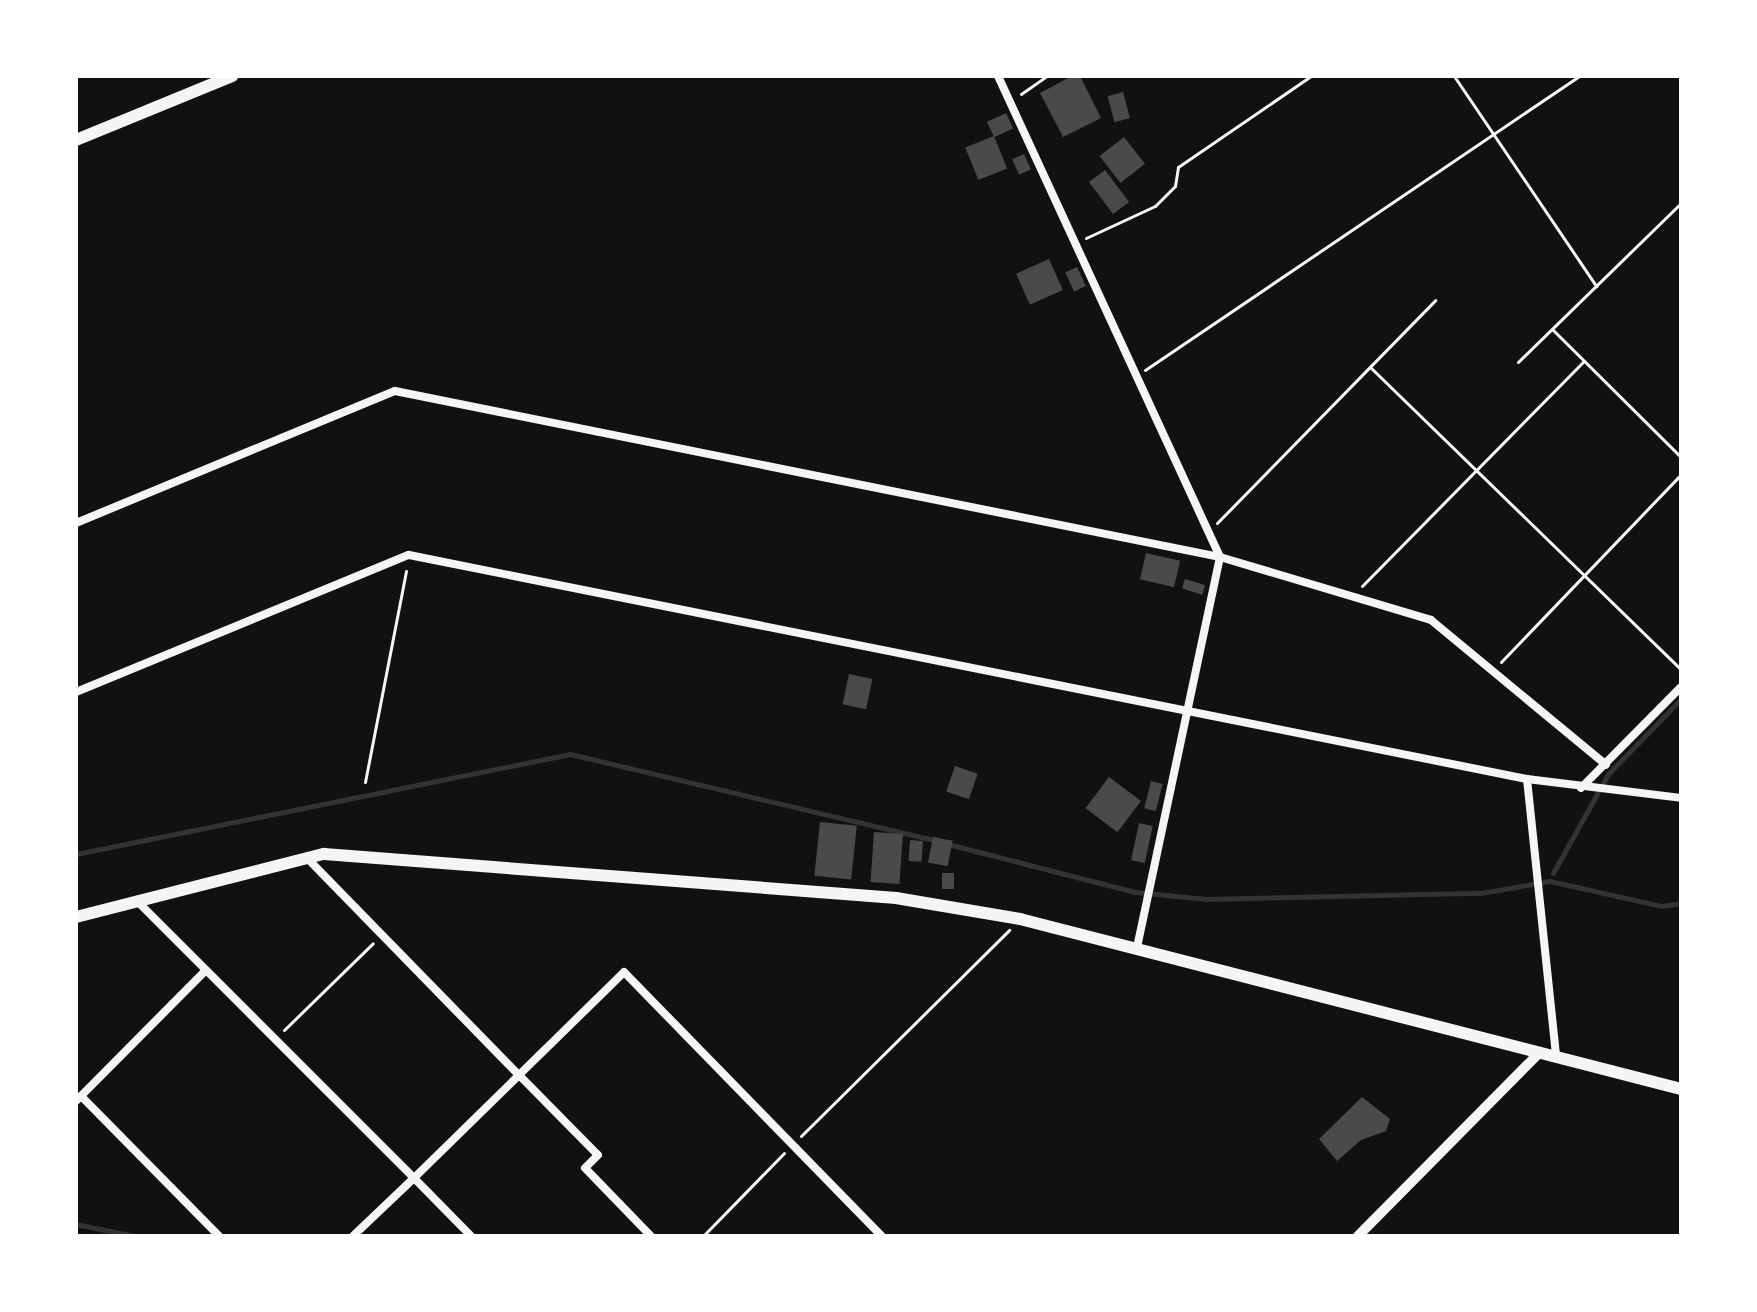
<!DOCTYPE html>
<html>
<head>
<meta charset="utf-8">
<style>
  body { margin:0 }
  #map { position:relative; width:1757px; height:1312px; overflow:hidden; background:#111; font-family:"Open Sans",sans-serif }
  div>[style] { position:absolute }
  .stream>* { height:5px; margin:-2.5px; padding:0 2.5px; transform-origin:2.5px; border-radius:2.5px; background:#333 }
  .building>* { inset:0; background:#4a4a4a; transform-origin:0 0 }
  .path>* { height:3px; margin:-1.5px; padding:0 1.5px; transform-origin:1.5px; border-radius:1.5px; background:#f5f5f5 }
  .minor>* { height:8px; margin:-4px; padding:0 4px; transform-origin:4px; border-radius:4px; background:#f5f5f5 }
  .tertiary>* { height:10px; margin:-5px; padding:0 5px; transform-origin:5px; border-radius:5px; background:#f5f5f5 }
  .secondary>* { height:12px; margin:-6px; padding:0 6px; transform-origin:6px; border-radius:6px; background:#f5f5f5 }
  span { translate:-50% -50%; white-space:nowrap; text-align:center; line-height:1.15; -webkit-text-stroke:6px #fff; paint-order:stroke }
  .frame { position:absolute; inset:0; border:78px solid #fff; pointer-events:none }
</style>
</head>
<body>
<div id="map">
  <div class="stream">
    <div style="left:948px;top:844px;width:193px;rotate:14.4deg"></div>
    <div style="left:1135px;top:892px;width:72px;rotate:5.6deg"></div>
    <div style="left:1207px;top:899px;width:274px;rotate:-1.3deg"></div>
    <div style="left:1481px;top:893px;width:70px;rotate:-9.9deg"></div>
    <div style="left:1550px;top:881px;width:115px;rotate:12.6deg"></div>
    <div style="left:1662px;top:906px;width:19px;rotate:-9deg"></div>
    <div style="left:76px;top:854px;width:504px;rotate:-11.44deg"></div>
    <div style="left:570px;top:754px;width:378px;rotate:13.3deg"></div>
    <div style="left:1553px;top:873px;width:113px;rotate:-60.9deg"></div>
    <div style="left:1608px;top:774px;width:105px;rotate:-45.8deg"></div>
    <div style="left:76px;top:1224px;width:59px;rotate:11.7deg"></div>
  </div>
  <div class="building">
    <div style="clip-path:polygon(1072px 76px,1080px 76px,1101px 118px,1063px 137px,1040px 93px)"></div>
    <div style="left:1123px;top:92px;width:27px;height:16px;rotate:75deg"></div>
    <div style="left:1006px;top:113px;width:17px;height:21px;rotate:65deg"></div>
    <div style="left:994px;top:136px;width:35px;height:31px;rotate:68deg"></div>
    <div style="left:1124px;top:137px;width:34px;height:31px;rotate:52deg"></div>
    <div style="left:1024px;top:154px;width:17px;height:13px;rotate:66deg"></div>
    <div style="left:1105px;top:170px;width:40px;height:20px;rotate:53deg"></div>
    <div style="left:1049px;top:259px;width:34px;height:36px;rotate:66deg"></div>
    <div style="left:1077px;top:267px;width:21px;height:13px;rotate:65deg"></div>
    <div style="left:1146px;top:553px;width:35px;height:27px;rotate:13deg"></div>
    <div style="left:1185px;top:579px;width:21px;height:10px;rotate:17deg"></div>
    <div style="left:849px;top:674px;width:24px;height:31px;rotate:12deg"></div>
    <div style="left:955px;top:766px;width:24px;height:27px;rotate:19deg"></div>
    <div style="left:1109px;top:777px;width:40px;height:39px;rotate:37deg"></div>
    <div style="left:1151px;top:781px;width:12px;height:28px;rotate:14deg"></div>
    <div style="left:820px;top:822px;width:37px;height:54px;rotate:6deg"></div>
    <div style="left:1139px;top:823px;width:14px;height:38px;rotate:12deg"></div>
    <div style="left:874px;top:832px;width:29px;height:50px;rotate:4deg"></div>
    <div style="left:933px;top:837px;width:20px;height:26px;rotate:11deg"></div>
    <div style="left:910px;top:840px;width:13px;height:21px;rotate:4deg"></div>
    <div style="left:954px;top:873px;width:16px;height:12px;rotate:90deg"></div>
    <div style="clip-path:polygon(1362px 1097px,1390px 1119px,1386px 1131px,1361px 1140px,1337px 1161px,1319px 1139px)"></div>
  </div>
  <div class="path">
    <div style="left:1454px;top:76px;width:254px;rotate:55.9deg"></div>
    <div style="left:1021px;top:94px;width:32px;rotate:-35deg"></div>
    <div style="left:1086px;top:238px;width:76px;rotate:-24.9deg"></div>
    <div style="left:1155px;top:206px;width:28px;rotate:-45deg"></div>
    <div style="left:1175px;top:186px;width:19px;rotate:-81deg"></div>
    <div style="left:1178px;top:167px;width:161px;rotate:-34.4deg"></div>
    <div style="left:1553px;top:330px;width:180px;rotate:44.8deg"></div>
    <div style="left:1518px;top:362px;width:228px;rotate:-44.3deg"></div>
    <div style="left:1370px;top:367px;width:434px;rotate:44.2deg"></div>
    <div style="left:1145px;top:370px;width:524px;rotate:-34.11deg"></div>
    <div style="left:1217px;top:523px;width:312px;rotate:-45.6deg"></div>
    <div style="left:1362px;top:586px;width:316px;rotate:-45.4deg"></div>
    <div style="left:1501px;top:662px;width:260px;rotate:-46.2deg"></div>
    <div style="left:365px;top:782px;width:215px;rotate:-79deg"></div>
    <div style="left:284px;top:1030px;width:124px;rotate:-44.3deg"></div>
    <div style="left:801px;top:1136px;width:293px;rotate:-44.7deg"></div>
    <div style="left:703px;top:1236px;width:116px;rotate:-45.7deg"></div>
  </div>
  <div class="minor">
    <div style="left:998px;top:76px;width:530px;rotate:65.22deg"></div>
    <div style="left:1220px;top:557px;width:400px;rotate:102deg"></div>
    <div style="left:76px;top:523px;width:345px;rotate:-22.5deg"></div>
    <div style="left:395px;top:391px;width:842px;rotate:11.38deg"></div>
    <div style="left:1220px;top:557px;width:220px;rotate:16.6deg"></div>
    <div style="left:1431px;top:620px;width:227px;rotate:39.6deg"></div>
    <div style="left:76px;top:692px;width:360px;rotate:-22.4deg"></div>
    <div style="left:409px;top:555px;width:1140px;rotate:11.33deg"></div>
    <div style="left:1527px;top:779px;width:155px;rotate:7deg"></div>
    <div style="left:1527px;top:779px;width:277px;rotate:84deg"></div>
    <div style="left:1581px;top:788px;width:142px;rotate:-45.3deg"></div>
    <div style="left:306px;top:857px;width:305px;rotate:45.7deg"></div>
    <div style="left:519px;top:1075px;width:147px;rotate:-44.4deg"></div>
    <div style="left:624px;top:972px;width:369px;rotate:45.7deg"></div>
    <div style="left:136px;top:900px;width:393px;rotate:45deg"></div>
    <div style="left:414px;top:1178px;width:84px;rotate:136.4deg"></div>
    <div style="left:81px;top:1096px;width:197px;rotate:45.4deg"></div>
    <div style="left:76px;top:1101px;width:182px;rotate:-45.2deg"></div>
    <div style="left:471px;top:1236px;width:81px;rotate:-134.5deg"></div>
    <div style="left:414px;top:1178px;width:147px;rotate:-44.4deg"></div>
    <div style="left:519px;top:1075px;width:112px;rotate:45.4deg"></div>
    <div style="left:598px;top:1155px;width:18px;rotate:135deg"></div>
    <div style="left:585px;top:1168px;width:95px;rotate:45.9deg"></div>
  </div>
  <div class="tertiary">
    <div style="left:1358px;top:1236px;width:257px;rotate:-45.3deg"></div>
  </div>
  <div class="secondary">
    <div style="left:76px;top:140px;width:169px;rotate:-22.3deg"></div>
    <div style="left:76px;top:917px;width:256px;rotate:-14.3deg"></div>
    <div style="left:324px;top:854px;width:574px;rotate:4.4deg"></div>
    <div style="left:896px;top:898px;width:126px;rotate:9.6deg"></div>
    <div style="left:1020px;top:919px;width:683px;rotate:14.42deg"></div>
  </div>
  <div class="frame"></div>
</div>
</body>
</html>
